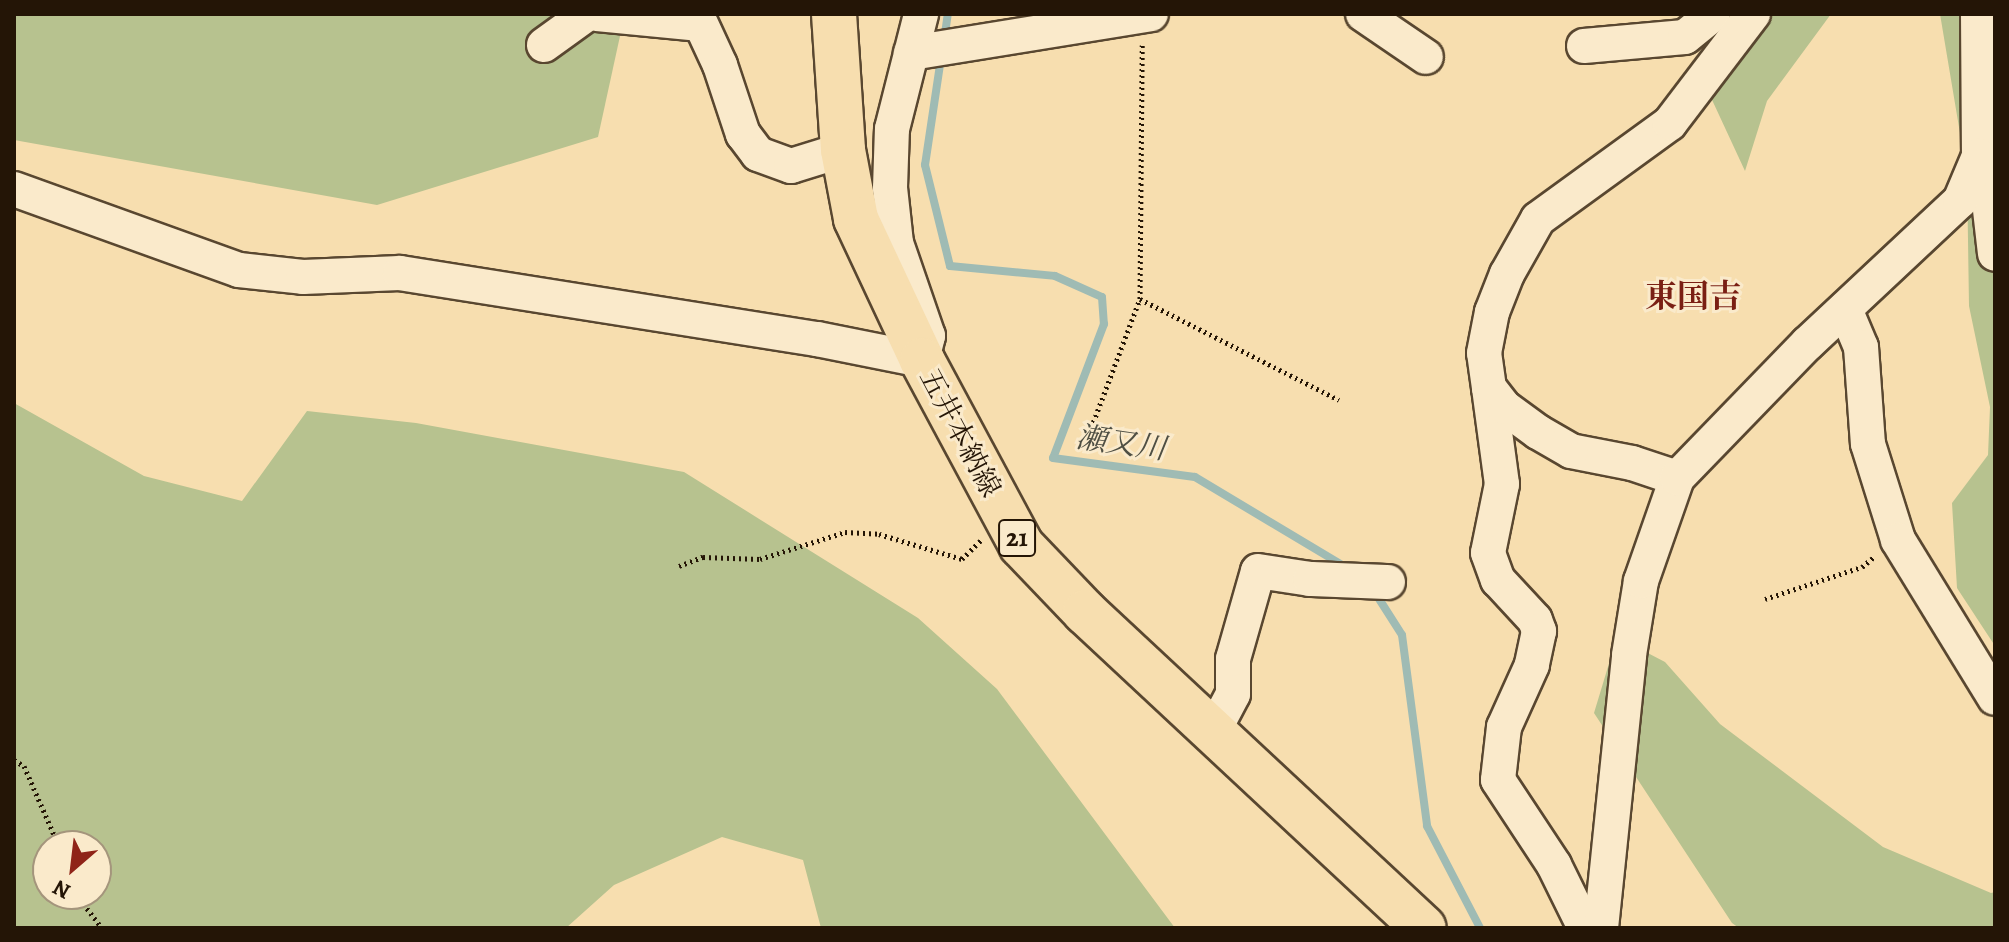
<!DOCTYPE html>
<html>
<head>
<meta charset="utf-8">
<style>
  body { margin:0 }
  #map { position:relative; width:2009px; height:942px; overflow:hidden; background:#f7deaf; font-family:Alegreya,"Noto Serif JP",serif }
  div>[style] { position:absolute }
  .green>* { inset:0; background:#b7c28f }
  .stream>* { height:8px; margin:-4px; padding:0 4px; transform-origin:4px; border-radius:4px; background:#9fbbb4 }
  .path>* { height:5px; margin-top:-2.5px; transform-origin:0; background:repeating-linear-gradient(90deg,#241506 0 2px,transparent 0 6px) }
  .roads { filter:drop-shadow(2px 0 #594730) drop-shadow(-2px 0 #594730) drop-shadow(0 2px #594730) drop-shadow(0 -2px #594730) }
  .minor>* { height:34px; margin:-17px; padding:0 17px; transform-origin:17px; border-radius:17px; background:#faeacb }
  .major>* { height:44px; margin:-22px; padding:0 22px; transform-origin:22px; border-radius:22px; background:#f7deaf }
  span { translate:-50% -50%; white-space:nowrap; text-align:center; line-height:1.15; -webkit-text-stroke:6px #faeacb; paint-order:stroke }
  .shield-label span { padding:2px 6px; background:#faeacb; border:2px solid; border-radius:6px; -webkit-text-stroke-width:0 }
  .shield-label { font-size:26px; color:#241506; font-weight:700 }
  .street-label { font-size:28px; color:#241506 }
  .water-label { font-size:30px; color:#4f4f43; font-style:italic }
  .quarter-label { font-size:32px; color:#7a1f14; font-weight:700 }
  .frame { position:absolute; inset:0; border:16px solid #241506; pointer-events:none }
  .north { position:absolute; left:32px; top:830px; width:80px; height:80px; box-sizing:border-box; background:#faeacb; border:2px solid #a4957c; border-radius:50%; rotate:208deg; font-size:22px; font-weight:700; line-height:32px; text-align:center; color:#241506 }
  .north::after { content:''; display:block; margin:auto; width:28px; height:36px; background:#8f2418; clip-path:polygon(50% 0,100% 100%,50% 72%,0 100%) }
</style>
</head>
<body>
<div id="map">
  <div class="green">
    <div style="clip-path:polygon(14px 14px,601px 14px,620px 36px,598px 137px,377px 205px,14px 140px)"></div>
    <div style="clip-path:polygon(1761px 14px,1831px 14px,1767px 101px,1745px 171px,1694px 61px)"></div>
    <div style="clip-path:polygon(1940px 14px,1995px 14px,1995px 646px,1957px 588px,1952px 503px,1988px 455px,1990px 407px,1969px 306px,1967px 175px)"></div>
    <div style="clip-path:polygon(evenodd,14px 403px,144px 476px,242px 501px,307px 411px,416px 423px,684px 472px,918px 618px,997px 689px,1175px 928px,821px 928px,803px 860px,722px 837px,614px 885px,566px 928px,14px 928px,14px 403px,96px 846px,96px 894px,48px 894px,48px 846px,96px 846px)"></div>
    <div style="clip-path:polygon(1617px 637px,1665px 662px,1720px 724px,1883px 847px,1991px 893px,1995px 892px,1995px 928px,1739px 928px,1732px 923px,1594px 713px)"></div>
  </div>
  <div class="stream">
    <div style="left:944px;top:41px;width:27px;rotate:-82deg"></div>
    <div style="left:941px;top:58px;width:108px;rotate:98.5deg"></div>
    <div style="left:925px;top:165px;width:104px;rotate:76.1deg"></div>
    <div style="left:950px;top:266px;width:105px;rotate:5.4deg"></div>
    <div style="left:1055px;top:276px;width:51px;rotate:24.1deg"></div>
    <div style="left:1102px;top:297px;width:27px;rotate:86deg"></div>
    <div style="left:1104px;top:324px;width:143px;rotate:110.8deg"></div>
    <div style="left:1053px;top:458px;width:143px;rotate:7.6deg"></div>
    <div style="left:1195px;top:477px;width:179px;rotate:30.9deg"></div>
    <div style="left:1374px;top:591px;width:52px;rotate:57.5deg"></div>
    <div style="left:1402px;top:635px;width:193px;rotate:82.5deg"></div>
    <div style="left:1427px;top:826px;width:115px;rotate:62.5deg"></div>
  </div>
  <div class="path">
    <div style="left:1140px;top:299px;width:223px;rotate:26.9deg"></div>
    <div style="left:1087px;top:439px;width:150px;rotate:-69.3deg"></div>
    <div style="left:1140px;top:299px;width:254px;rotate:-89.5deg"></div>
    <div style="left:679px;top:566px;width:26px;rotate:-21deg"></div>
    <div style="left:703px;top:557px;width:57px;rotate:2deg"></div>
    <div style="left:760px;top:559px;width:89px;rotate:-17.6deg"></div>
    <div style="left:845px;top:532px;width:34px;rotate:3deg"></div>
    <div style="left:879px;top:534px;width:87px;rotate:16.8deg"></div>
    <div style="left:962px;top:559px;width:27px;rotate:-45deg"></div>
    <div style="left:1765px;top:599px;width:102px;rotate:-18.3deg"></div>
    <div style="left:1862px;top:567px;width:16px;rotate:-40deg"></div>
    <div style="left:14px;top:760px;width:12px;rotate:31deg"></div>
    <div style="left:24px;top:766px;width:87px;rotate:66.4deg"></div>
    <div style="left:76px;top:894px;width:43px;rotate:52.6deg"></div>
  </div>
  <div class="roads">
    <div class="minor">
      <div style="left:597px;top:14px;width:104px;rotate:5.5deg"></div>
      <div style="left:701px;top:24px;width:45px;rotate:65.1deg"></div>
      <div style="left:720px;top:65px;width:73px;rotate:71.6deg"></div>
      <div style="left:743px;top:134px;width:25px;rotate:53deg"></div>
      <div style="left:758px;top:154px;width:35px;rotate:20deg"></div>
      <div style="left:791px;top:166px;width:54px;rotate:-17.1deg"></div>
      <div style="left:1363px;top:14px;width:76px;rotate:34.3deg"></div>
      <div style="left:1978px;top:14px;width:142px;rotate:89.6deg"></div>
      <div style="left:1979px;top:156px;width:46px;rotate:77.5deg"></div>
      <div style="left:1989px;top:201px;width:53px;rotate:83.5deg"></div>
      <div style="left:544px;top:45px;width:53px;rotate:-35.8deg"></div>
      <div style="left:1584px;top:46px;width:101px;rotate:-5.1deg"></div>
      <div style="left:1685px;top:37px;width:36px;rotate:-39deg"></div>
      <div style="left:911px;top:53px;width:243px;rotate:-9.2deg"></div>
      <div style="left:14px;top:189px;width:239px;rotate:19.8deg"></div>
      <div style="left:239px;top:270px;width:64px;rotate:6.2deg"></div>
      <div style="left:303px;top:277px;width:97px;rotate:-2.4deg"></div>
      <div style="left:400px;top:273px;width:422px;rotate:9deg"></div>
      <div style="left:817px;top:339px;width:107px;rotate:11.3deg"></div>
      <div style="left:922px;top:360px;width:25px;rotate:-76deg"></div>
      <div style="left:928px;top:336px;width:98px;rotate:-109deg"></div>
      <div style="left:896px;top:243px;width:55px;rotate:-96.2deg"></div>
      <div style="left:890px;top:188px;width:59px;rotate:-88.1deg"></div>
      <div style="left:892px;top:129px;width:119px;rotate:-75.8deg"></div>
      <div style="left:1845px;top:309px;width:41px;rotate:67.2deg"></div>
      <div style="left:1861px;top:347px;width:97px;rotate:85.9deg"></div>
      <div style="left:1868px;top:444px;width:101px;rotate:72.6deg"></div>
      <div style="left:1898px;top:540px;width:185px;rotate:58.5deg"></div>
      <div style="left:1489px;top:388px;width:97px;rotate:82.3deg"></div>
      <div style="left:1502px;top:484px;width:70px;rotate:101.5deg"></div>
      <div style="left:1488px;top:553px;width:29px;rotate:70deg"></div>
      <div style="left:1498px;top:580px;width:54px;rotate:47.2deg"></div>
      <div style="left:1535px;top:620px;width:12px;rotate:70deg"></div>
      <div style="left:1539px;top:631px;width:35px;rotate:102deg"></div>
      <div style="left:1532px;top:665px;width:68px;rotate:114.3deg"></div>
      <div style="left:1504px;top:727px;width:53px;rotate:96.5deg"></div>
      <div style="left:1498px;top:780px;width:102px;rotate:56.6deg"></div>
      <div style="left:1554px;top:865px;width:70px;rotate:63.8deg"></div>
      <div style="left:1677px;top:478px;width:47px;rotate:-161.6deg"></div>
      <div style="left:1632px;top:463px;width:62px;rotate:-168.9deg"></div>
      <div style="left:1571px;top:451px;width:38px;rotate:-150deg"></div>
      <div style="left:1538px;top:432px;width:42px;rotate:-143.7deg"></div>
      <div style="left:1504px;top:407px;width:24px;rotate:-128deg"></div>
      <div style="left:1489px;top:388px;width:35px;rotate:-98deg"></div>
      <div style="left:1484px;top:353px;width:42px;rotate:-79deg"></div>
      <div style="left:1492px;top:312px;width:41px;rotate:-68.5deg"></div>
      <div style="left:1507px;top:274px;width:63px;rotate:-60.6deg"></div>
      <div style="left:1538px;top:219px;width:163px;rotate:-36deg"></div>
      <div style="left:1670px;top:123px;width:137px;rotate:-52.7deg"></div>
      <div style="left:1213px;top:732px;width:43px;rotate:-62.2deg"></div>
      <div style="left:1233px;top:694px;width:35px;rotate:-90deg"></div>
      <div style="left:1233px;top:659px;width:91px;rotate:-74.1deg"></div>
      <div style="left:1258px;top:571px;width:53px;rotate:8.7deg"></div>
      <div style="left:1310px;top:579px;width:78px;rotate:2.2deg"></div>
      <div style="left:1601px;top:928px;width:274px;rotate:-84.1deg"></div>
      <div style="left:1629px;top:655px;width:75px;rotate:-80.8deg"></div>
      <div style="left:1641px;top:581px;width:109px;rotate:-70.7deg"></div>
      <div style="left:1677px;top:478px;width:187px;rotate:-45.9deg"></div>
      <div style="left:1807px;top:344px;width:209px;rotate:-43.1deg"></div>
      <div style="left:1960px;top:201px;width:49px;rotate:-67.1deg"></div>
    </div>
    <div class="major">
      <div style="left:834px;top:14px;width:136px;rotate:86.2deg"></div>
      <div style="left:843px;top:150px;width:70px;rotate:79.3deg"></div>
      <div style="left:856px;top:219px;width:156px;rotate:64.9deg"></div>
      <div style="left:922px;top:360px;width:210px;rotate:61.8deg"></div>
      <div style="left:1021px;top:545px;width:93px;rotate:46.3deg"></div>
      <div style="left:1085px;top:612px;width:463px;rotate:43deg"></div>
    </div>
  </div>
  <div class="shield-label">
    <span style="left:1017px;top:538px">21</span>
  </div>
  <div class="street-label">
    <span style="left:960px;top:433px;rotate:62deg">五井本納線</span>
  </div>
  <div class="water-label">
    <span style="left:1121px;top:443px;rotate:8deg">瀬又川</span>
  </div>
  <div class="quarter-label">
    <span style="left:1693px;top:296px">東国吉</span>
  </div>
  <div class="frame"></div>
  <div class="north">N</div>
</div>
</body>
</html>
